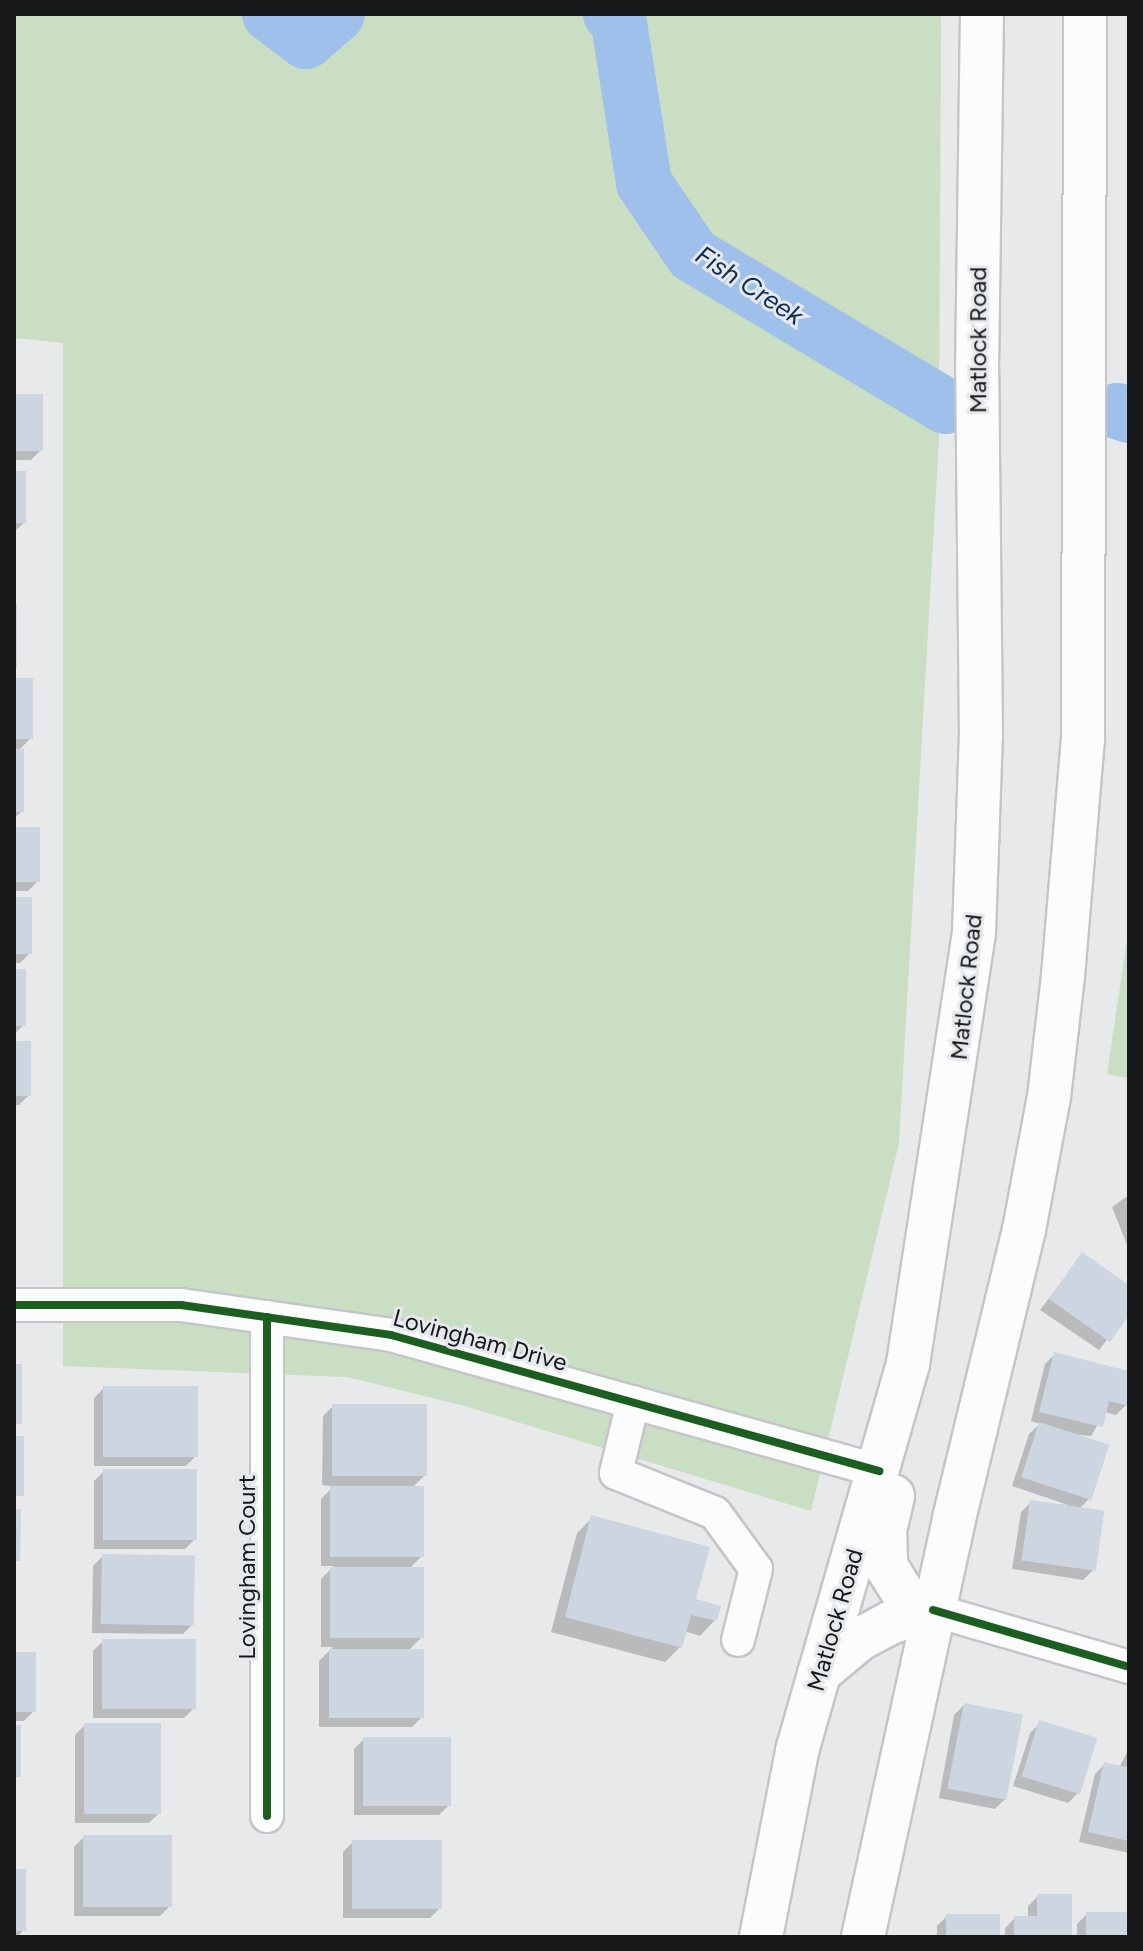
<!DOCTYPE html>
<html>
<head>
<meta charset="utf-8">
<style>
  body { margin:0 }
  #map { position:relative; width:1143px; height:1951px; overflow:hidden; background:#e7e9eb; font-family:Figtree,sans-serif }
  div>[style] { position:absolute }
  .green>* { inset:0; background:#c9dec2 }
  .shadow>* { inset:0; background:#0003 }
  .river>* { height:56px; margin:-28px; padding:0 28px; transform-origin:28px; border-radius:28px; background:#9ec0ea }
  .building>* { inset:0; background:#cdd6e0; transform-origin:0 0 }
  .roads { filter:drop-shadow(2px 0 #c4c5c7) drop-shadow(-2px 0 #c4c5c7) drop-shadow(0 2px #c4c5c7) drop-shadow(0 -2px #c4c5c7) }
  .minor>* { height:32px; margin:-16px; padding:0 16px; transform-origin:16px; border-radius:16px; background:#fbfcfc }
  .major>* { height:42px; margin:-21px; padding:0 21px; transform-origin:21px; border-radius:21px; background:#fbfcfc }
  .cycleway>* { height:8px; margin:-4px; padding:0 4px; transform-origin:4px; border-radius:4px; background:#1b5e20 }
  span { translate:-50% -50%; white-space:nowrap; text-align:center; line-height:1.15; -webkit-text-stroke:6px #e5e8ed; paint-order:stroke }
  .street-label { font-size:24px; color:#151718 }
  .water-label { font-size:26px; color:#0c2e54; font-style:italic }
  .frame { position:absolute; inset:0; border:16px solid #151718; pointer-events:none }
</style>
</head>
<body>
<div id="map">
  <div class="green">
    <div style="clip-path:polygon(14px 14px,941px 14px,939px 437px,899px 1143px,811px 1511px,461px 1405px,347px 1377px,63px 1366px,63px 343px,14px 338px)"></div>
    <div style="clip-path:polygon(1129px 926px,1129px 1078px,1107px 1074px)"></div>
  </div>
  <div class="shadow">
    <div style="clip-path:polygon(14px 396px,41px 450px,31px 460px,14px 460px)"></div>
    <div style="clip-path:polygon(14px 473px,25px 522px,14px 532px)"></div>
    <div style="clip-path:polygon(14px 680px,31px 738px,18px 751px,22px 811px,14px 819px)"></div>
    <div style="clip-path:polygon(14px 829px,38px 881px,28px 891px,14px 891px)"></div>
    <div style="clip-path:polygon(14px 899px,30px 953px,20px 963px,14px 963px)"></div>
    <div style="clip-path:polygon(14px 971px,24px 1025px,14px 1034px)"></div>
    <div style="clip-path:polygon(14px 1043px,29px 1095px,19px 1105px,14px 1105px)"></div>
    <div style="clip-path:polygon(1129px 1195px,1129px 1250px,1112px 1207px)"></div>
    <div style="clip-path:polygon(1082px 1255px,1129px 1287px,1129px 1311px,1099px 1350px,1040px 1310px)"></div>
    <div style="clip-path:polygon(1055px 1354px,1129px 1373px,1126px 1405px,1116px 1415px,1105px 1412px,1091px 1436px,1069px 1434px,1089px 1499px,1079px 1509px,1093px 1570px,1083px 1580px,1012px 1569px,1021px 1512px,1031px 1502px,1068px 1505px,1012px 1486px,1029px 1434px,1040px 1424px,1031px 1421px,1045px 1364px)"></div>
    <div style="clip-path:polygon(104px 1388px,196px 1456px,186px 1466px,94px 1466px,94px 1398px)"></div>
    <div style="clip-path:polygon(333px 1406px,424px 1476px,411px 1489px,422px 1556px,409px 1569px,422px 1637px,408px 1651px,422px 1717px,412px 1727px,319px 1727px,319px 1661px,333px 1647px,321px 1647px,321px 1579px,334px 1566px,321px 1566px,321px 1499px,331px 1489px,355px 1489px,322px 1485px,323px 1416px)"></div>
    <div style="clip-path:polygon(104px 1471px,195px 1539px,185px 1549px,94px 1549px,94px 1481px)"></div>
    <div style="clip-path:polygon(592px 1518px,715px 1620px,700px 1636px,684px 1631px,680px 1647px,665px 1662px,551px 1632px,577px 1533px)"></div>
    <div style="clip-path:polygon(103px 1556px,193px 1624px,183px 1634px,92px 1633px,93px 1566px)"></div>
    <div style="clip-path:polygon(103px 1641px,194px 1708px,184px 1718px,93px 1718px,93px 1651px)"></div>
    <div style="clip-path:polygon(14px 1654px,34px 1711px,24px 1721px,14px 1721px)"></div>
    <div style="clip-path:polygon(964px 1705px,1005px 1799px,995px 1809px,939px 1798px,954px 1715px)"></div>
    <div style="clip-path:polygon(1040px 1723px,1078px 1793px,1068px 1803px,1013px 1786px,1030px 1733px)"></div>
    <div style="clip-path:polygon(85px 1725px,159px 1813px,149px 1823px,75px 1823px,75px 1735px)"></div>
    <div style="clip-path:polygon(364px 1739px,449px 1805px,439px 1815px,354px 1815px,354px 1749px)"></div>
    <div style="clip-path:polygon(1129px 1748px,1129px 1853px,1079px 1842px,1095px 1774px,1105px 1764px,1119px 1768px)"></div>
    <div style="clip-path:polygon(84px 1837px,170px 1906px,160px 1916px,74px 1916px,74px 1847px)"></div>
    <div style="clip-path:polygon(353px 1842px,440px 1908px,430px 1918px,343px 1918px,343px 1852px)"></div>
    <div style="clip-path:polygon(14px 1872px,24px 1930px,17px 1937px,14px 1937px)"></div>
    <div style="clip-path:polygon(1038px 1896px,1070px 1937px,1005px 1937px,1005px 1928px,1015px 1918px,1028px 1918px,1028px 1906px)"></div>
    <div style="clip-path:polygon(1087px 1914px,1129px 1914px,1129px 1937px,1077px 1937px,1077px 1924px)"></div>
    <div style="clip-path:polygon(947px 1916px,998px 1937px,937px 1937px,937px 1926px)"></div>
  </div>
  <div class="river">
    <div style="left:270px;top:14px;width:45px;rotate:36.9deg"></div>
    <div style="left:306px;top:41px;width:41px;rotate:-41.1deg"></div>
    <div style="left:611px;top:14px;width:8px;rotate:23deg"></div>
    <div style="left:618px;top:17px;width:168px;rotate:81.1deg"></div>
    <div style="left:644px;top:183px;width:87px;rotate:55.8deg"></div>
    <div style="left:693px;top:255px;width:294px;rotate:30.9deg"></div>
    <div style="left:1117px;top:411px;width:13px;rotate:18deg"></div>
  </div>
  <div class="building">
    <div style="left:14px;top:394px;width:29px;height:57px"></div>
    <div style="left:14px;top:471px;width:12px;height:52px"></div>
    <div style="left:14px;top:605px;width:3px;height:62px"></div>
    <div style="left:14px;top:678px;width:19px;height:61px"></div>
    <div style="left:14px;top:749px;width:10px;height:63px"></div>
    <div style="left:14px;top:827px;width:26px;height:55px"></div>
    <div style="left:14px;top:897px;width:18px;height:57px"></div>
    <div style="left:14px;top:969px;width:12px;height:57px"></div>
    <div style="left:14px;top:1041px;width:17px;height:55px"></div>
    <div style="clip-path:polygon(1082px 1252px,1129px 1285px,1129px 1315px,1110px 1342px,1049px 1299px)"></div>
    <div style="clip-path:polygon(1054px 1352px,1129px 1371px,1128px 1406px,1109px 1401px,1103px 1427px,1039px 1412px)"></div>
    <div style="left:14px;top:1364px;width:8px;height:60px"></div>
    <div style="left:103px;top:1386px;width:95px;height:71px"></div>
    <div style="left:332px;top:1404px;width:95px;height:72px"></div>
    <div style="left:1039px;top:1422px;width:74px;height:58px;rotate:18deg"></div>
    <div style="left:14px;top:1436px;width:10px;height:60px"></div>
    <div style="left:103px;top:1469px;width:94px;height:71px"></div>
    <div style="left:424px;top:1486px;width:71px;height:94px;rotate:90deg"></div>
    <div style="left:1030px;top:1500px;width:75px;height:61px;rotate:8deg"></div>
    <div style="clip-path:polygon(14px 1509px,21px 1509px,20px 1561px,14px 1561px)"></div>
    <div style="clip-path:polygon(591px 1515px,710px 1547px,696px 1599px,721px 1606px,717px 1621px,691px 1615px,682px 1648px,565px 1617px)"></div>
    <div style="left:102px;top:1554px;width:93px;height:70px;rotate:1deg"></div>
    <div style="left:330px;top:1567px;width:94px;height:71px"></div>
    <div style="left:102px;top:1639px;width:94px;height:70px"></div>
    <div style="left:329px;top:1649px;width:95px;height:69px"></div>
    <div style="left:14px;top:1652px;width:22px;height:60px"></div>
    <div style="left:964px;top:1703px;width:60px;height:87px;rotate:11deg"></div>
    <div style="left:1039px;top:1720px;width:61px;height:59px;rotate:17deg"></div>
    <div style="left:84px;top:1723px;width:77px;height:91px"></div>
    <div style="left:14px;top:1725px;width:7px;height:52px"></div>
    <div style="left:363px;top:1737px;width:88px;height:69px"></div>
    <div style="clip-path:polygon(1129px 1759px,1129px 1841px,1088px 1832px,1104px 1762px,1126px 1767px)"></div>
    <div style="left:83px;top:1835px;width:89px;height:72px"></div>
    <div style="left:352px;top:1840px;width:90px;height:69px"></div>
    <div style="left:14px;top:1869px;width:12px;height:62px"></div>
    <div style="clip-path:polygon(1037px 1894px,1072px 1894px,1072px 1937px,1014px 1937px,1014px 1916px,1037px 1916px)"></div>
    <div style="left:1086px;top:1912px;width:43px;height:25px"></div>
    <div style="left:946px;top:1914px;width:54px;height:23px"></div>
  </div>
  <div class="roads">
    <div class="minor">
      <div style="left:14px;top:1305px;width:167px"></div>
      <div style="left:181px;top:1305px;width:212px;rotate:8.1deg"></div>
      <div style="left:391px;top:1335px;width:507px;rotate:15.57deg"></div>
      <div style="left:633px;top:1402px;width:73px;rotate:103.5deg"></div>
      <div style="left:616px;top:1473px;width:107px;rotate:22deg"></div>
      <div style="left:715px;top:1513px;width:69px;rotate:53.8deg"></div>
      <div style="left:756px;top:1569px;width:73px;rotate:104.2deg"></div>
      <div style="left:933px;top:1610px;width:204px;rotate:16.2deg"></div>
      <div style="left:267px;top:1816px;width:499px;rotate:-90deg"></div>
    </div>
    <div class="major">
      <div style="left:893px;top:1496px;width:35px;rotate:103deg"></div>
      <div style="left:885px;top:1530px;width:36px;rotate:88deg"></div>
      <div style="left:886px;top:1566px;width:41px;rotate:57.8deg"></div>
      <div style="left:908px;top:1601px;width:27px;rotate:20deg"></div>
      <div style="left:819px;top:1673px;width:53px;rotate:-39.7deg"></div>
      <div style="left:860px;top:1639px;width:36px;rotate:-28deg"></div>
      <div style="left:892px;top:1622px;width:43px;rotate:-16.3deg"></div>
      <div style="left:761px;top:1937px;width:189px;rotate:-79deg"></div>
      <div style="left:797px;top:1751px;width:403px;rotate:-74deg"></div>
      <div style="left:908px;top:1364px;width:436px;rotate:-81.3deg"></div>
      <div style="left:974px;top:933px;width:196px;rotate:-88deg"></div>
      <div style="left:981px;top:737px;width:367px;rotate:-90.6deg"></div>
      <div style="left:977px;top:370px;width:356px;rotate:-89.2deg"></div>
      <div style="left:863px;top:1937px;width:428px;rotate:-77.7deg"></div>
      <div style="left:954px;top:1519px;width:297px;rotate:-76.4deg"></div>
      <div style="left:1024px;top:1230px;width:135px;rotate:-79.4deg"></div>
      <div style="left:1049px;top:1097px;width:122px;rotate:-83.4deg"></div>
      <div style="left:1063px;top:976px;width:237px;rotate:-85.2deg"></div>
      <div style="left:1083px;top:740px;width:726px;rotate:-89.84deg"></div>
    </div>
  </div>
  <div class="cycleway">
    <div style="left:14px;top:1305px;width:167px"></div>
    <div style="left:181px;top:1305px;width:212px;rotate:8.1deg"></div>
    <div style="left:391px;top:1335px;width:507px;rotate:15.57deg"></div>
    <div style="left:933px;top:1610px;width:204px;rotate:16.2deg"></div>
    <div style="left:267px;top:1816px;width:499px;rotate:-90deg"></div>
  </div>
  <div class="street-label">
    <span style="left:978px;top:340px;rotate:-90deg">Matlock Road</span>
    <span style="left:966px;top:987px;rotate:-84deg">Matlock Road</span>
    <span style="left:480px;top:1340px;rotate:15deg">Lovingham Drive</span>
    <span style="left:247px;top:1567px;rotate:-90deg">Lovingham Court</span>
    <span style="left:835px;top:1620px;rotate:-74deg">Matlock Road</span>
  </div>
  <div class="water-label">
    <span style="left:749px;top:286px;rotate:33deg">Fish Creek</span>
  </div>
  <div class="frame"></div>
</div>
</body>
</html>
